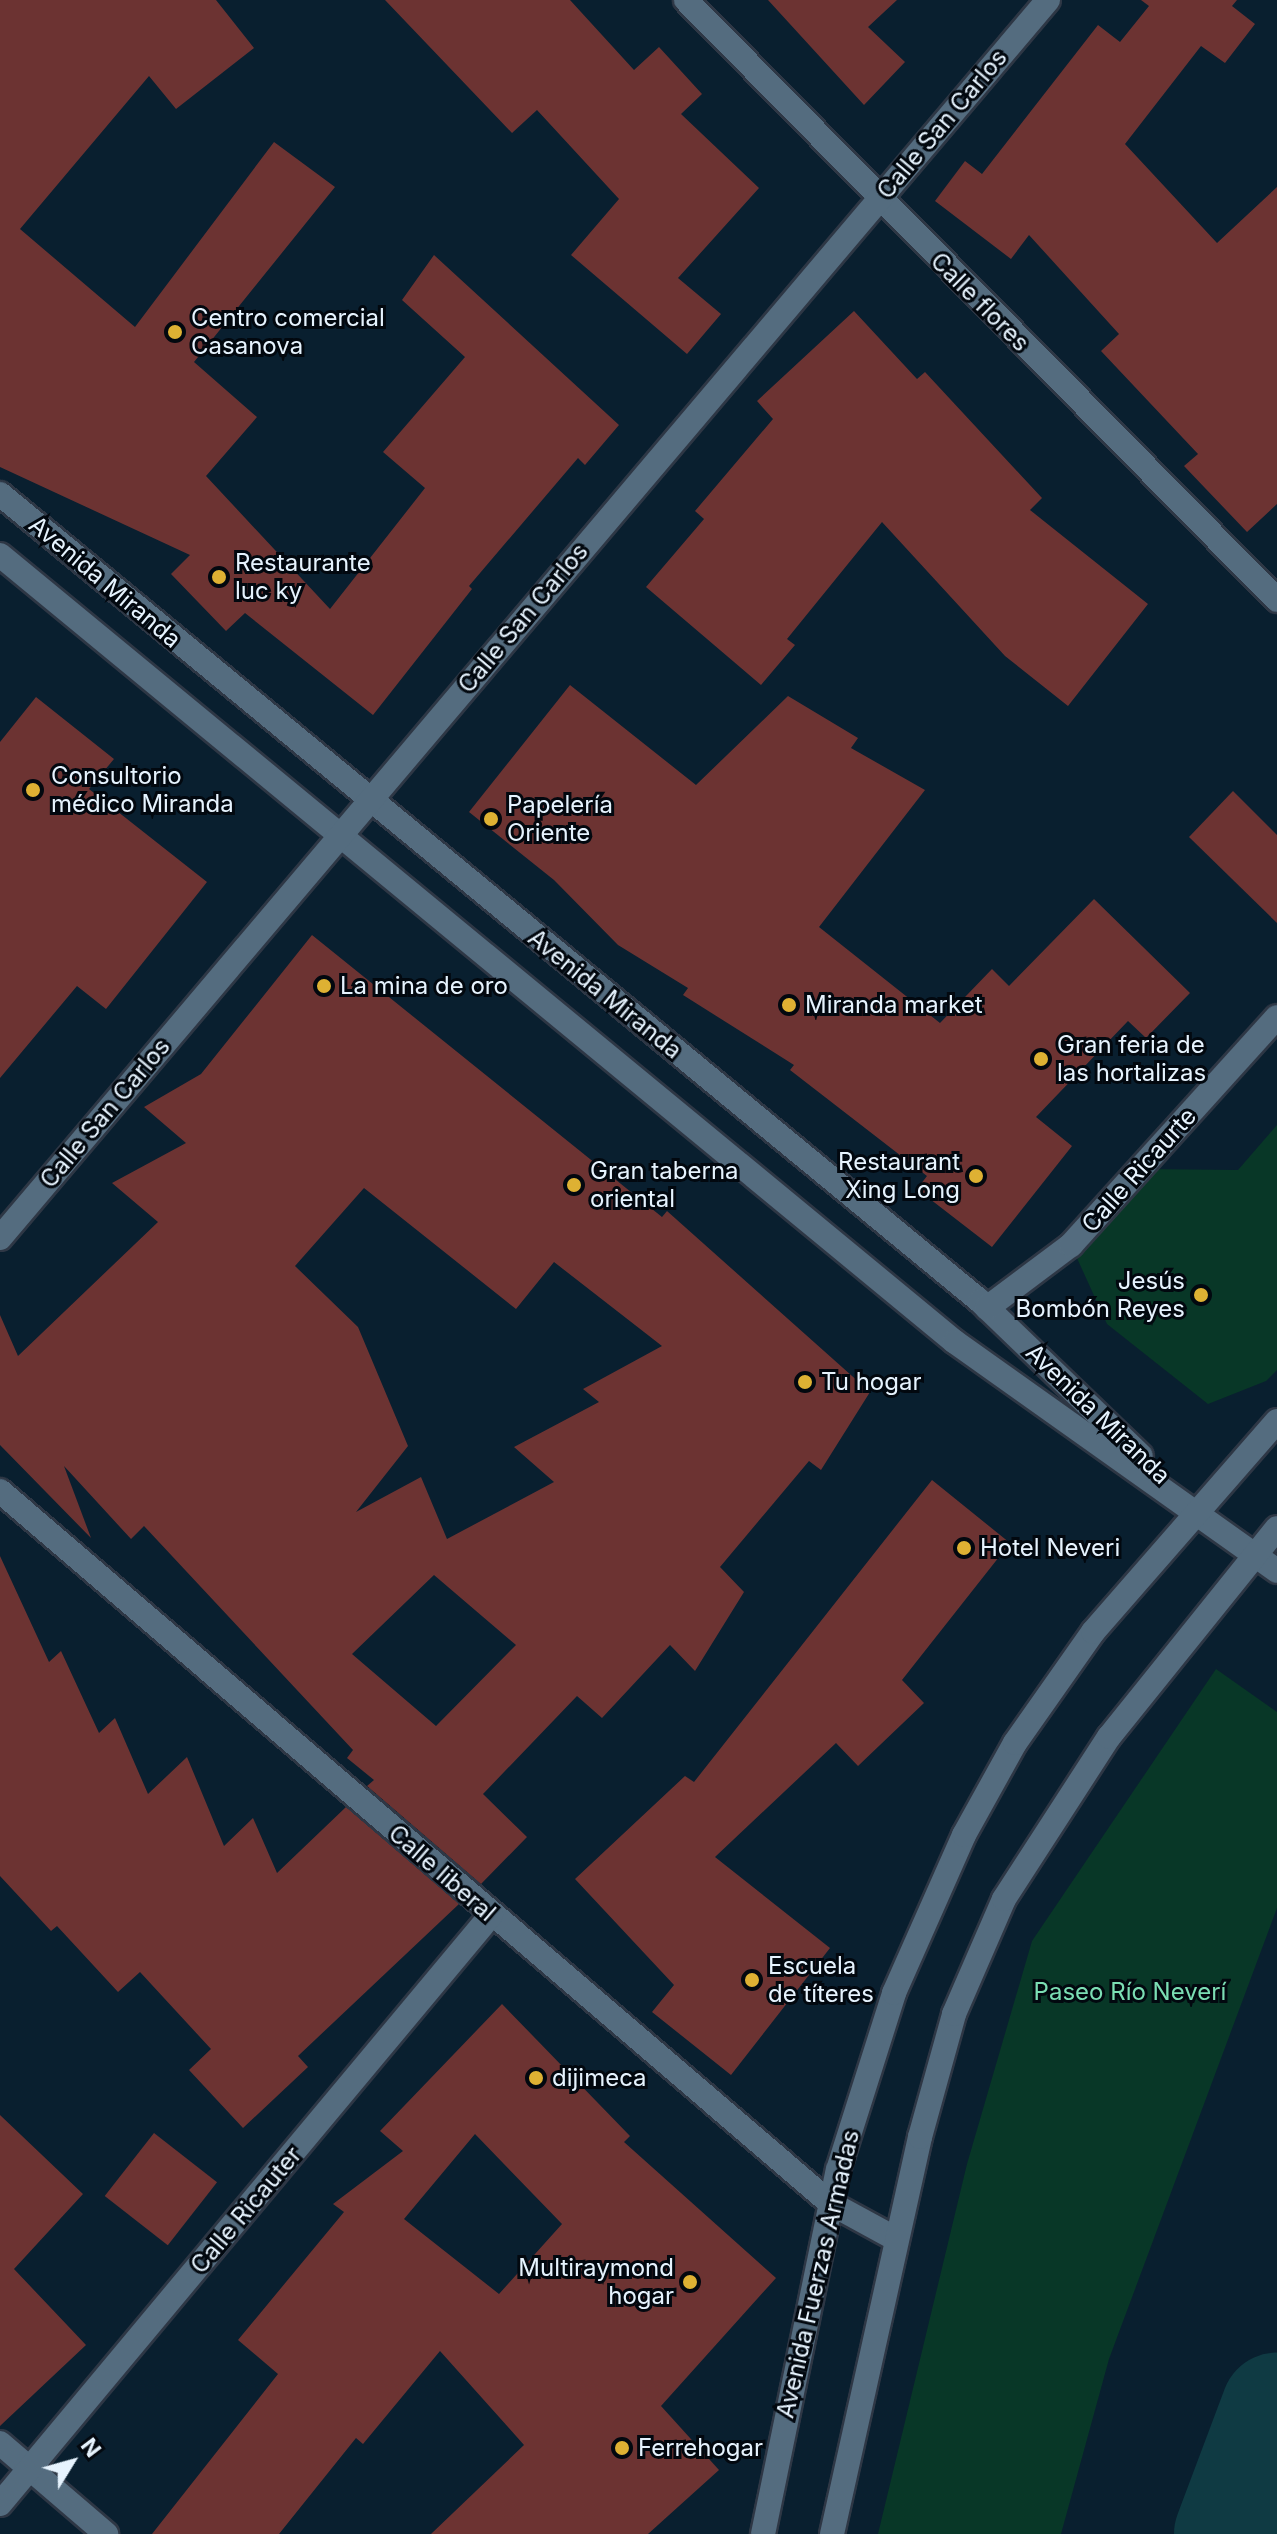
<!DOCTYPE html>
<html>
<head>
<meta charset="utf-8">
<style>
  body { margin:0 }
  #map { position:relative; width:1277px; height:2534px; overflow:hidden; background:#091f2f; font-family:Inter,sans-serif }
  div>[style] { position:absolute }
  .green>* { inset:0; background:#083727 }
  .river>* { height:112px; margin:-56px; padding:0 56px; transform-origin:56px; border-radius:56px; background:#0f3a43 }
  .building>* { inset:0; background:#6c3332; transform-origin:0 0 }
  .roads { filter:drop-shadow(2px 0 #2e3745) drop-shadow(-2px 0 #2e3745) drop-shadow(0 2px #2e3745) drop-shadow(0 -2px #2e3745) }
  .minor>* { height:24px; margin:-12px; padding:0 12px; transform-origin:12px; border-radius:12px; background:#546c7f }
  .tertiary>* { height:24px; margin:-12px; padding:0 12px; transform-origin:12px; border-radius:12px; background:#546c7f }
  .dots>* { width:22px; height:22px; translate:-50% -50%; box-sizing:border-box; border:4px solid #02080f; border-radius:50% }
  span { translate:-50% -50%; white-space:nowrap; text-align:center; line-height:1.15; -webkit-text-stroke:6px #02080f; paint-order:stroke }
  .street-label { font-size:24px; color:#e6f3fe }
  .poi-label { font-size:24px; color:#e6f3fe }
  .left { translate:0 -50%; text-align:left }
  .right { translate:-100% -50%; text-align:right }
  .park-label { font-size:24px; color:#7bdeb4 }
  .north { position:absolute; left:32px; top:2422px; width:80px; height:80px; -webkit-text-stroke:6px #02080f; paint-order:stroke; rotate:53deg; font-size:22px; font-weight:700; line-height:32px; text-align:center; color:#e6f3fe }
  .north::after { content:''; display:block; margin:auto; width:28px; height:36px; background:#e6f3fe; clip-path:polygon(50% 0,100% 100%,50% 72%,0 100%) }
</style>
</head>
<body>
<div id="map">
  <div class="green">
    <div style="clip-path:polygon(1277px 1125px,1277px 1370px,1266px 1381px,1208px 1404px,1107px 1324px,1071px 1245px,1140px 1169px,1238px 1170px)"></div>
    <div style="clip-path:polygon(1216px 1669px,1277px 1712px,1277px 1908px,1109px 2359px,1061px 2534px,878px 2534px,967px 2164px,1032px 1941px)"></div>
  </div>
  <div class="river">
    <div style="left:1230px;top:2534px;width:134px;rotate:-69.4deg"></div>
  </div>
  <div class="building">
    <div style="clip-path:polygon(0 0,216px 0,254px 48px,176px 109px,149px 76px,20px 229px,135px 327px,274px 142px,335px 187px,194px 362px,257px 417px,206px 476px,330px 609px,425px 488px,383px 452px,465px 357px,402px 300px,434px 255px,619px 425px,585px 465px,578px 458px,469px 586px,472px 589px,373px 715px,245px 613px,226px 631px,171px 574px,190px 555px,0 467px)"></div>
    <div style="clip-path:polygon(385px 0,570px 0,634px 70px,659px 47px,702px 94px,681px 114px,759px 188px,678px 278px,721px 314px,687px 354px,571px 255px,619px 199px,537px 110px,512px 133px)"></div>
    <div style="clip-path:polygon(768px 0,897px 0,868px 27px,905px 62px,864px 105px)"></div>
    <div style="clip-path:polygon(1141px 0,1237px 0,1232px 6px,1255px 24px,1225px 63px,1201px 46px,1125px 144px,1217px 243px,1277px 187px,1277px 504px,1247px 532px,1184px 466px,1198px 454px,1101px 351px,1119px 334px,1029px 235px,1011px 259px,935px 201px,965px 161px,982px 174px,1098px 25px,1120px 42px,1149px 6px)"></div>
    <div style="clip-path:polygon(854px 311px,917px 379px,925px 372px,1042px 498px,1030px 510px,1148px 604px,1068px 706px,1005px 656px,882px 522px,787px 639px,795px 645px,761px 685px,646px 587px,704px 519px,695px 511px,773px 419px,757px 401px)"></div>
    <div style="clip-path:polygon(570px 685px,696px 785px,788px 696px,858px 738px,851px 748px,925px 790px,819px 927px,940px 1023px,992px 969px,1009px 986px,1094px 899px,1190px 993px,1146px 1038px,1128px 1021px,1036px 1117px,1072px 1146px,992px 1247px,917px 1189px,927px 1176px,790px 1070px,794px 1065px,683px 995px,688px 988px,618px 945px,554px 880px,469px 812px)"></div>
    <div style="clip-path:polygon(36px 697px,114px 759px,89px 789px,207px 882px,106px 1009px,77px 986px,0 1078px,0 742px)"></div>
    <div style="clip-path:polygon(1233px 791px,1277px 835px,1277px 923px,1189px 837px)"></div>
    <div style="clip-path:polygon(evenodd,312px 935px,662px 1217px,667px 1211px,870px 1392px,821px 1470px,809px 1461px,720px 1567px,744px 1592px,695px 1671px,670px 1645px,602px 1718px,577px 1696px,483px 1794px,527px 1837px,481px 1884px,367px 1786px,374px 1780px,347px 1758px,353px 1750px,144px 1526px,131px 1539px,64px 1466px,91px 1538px,0 1445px,0 1315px,18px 1356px,158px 1222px,112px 1183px,186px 1143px,144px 1107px,201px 1074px,312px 935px,364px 1188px,516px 1309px,554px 1262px,662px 1346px,583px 1389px,599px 1402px,514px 1447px,554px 1482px,447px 1539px,421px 1477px,356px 1512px,408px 1446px,358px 1327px,295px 1266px,364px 1188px,312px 935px,434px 1575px,516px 1645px,436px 1726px,352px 1654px,434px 1575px)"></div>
    <div style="clip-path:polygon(932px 1480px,1010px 1543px,902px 1680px,924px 1703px,858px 1766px,836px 1743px,715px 1857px,830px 1948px,731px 2075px,652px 2012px,674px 1985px,575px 1879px,685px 1776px,694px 1782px)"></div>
    <div style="clip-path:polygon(0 1556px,49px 1662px,61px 1651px,99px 1733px,115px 1718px,148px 1794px,187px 1757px,224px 1846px,253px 1818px,277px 1873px,346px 1807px,459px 1904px,298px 2056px,308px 2067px,243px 2128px,189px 2070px,211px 2049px,140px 1972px,118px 1992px,57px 1926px,51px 1931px,0 1876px)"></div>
    <div style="clip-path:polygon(evenodd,502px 2004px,630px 2136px,624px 2142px,776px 2278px,661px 2406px,719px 2470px,648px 2534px,431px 2534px,524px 2445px,440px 2351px,363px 2444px,356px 2438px,279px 2534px,152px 2534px,278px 2374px,238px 2340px,344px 2212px,333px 2204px,403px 2151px,380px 2131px,502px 2004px,475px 2134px,562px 2224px,499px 2294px,404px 2219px,475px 2134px)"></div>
    <div style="clip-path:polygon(0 2115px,83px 2194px,14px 2269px,86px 2345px,0 2426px)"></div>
    <div style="left:154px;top:2133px;width:80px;height:80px;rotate:38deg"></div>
  </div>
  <div class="roads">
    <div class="minor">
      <div style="left:686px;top:0;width:842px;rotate:45.43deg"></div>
      <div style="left:0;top:494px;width:1270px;rotate:39.47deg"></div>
      <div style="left:980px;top:1301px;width:223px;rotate:43.9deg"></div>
      <div style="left:0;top:555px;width:1237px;rotate:39.49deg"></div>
      <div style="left:955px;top:1342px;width:395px;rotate:35.4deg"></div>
      <div style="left:0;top:1238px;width:1622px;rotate:-49.75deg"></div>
      <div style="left:987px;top:1308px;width:105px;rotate:-36.9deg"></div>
      <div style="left:1071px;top:1245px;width:307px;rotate:-47.9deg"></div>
      <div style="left:0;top:1491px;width:1094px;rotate:40.62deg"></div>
      <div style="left:830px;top:2203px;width:75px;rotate:28.6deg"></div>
      <div style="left:0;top:2443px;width:140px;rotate:40.6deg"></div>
      <div style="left:0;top:2504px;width:767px;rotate:-50.18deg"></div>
    </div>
    <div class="tertiary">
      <div style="left:763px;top:2534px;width:372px;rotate:-78.4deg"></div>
      <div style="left:838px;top:2170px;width:186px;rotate:-72.4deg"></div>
      <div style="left:894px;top:1993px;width:173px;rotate:-66.1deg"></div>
      <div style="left:964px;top:1835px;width:105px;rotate:-61deg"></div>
      <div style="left:1015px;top:1743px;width:136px;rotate:-54.9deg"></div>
      <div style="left:1093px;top:1632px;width:280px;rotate:-48.9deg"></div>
      <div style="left:832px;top:2534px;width:407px;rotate:-77.5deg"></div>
      <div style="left:920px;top:2137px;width:128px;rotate:-74.5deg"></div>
      <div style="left:954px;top:2014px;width:125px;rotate:-66.5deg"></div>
      <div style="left:1004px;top:1899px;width:193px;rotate:-57.1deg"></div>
      <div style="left:1109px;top:1737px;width:268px;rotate:-51.2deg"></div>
    </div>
  </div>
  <div class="dots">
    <div style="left:175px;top:332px;background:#deb133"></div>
    <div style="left:219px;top:577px;background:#deb133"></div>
    <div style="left:33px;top:790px;background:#deb133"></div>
    <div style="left:491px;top:819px;background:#deb133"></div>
    <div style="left:324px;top:986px;background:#deb133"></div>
    <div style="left:789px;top:1005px;background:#deb133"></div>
    <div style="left:1041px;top:1059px;background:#deb133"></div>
    <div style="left:976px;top:1176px;background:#deb133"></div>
    <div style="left:574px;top:1185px;background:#deb133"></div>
    <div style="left:1201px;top:1295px;background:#deb133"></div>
    <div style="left:805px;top:1382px;background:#deb133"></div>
    <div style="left:964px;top:1548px;background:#deb133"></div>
    <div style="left:752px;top:1980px;background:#deb133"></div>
    <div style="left:536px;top:2078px;background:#deb133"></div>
    <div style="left:690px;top:2282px;background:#deb133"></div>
    <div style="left:622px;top:2448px;background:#deb133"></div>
  </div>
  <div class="street-label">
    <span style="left:942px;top:124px;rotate:-50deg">Calle San Carlos</span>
    <span style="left:980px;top:302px;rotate:45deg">Calle flores</span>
    <span style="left:105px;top:582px;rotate:40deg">Avenida Miranda</span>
    <span style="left:523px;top:618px;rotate:-50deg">Calle San Carlos</span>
    <span style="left:605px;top:994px;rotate:39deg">Avenida Miranda</span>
    <span style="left:105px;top:1113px;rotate:-50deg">Calle San Carlos</span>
    <span style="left:1139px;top:1170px;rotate:-48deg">Calle Ricaurte</span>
    <span style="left:1098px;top:1414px;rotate:44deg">Avenida Miranda</span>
    <span style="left:442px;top:1873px;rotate:41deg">Calle liberal</span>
    <span style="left:246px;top:2210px;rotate:-50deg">Calle Ricauter</span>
    <span style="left:818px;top:2274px;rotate:-77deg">Avenida Fuerzas Armadas</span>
  </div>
  <div class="poi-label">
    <span class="left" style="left:191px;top:332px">Centro comercial<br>Casanova</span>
    <span class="left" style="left:235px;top:577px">Restaurante<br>luc ky</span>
    <span class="left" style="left:51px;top:790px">Consultorio<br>médico Miranda</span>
    <span class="left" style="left:507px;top:819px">Papelería<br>Oriente</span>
    <span class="left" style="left:340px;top:986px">La mina de oro</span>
    <span class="left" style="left:805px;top:1005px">Miranda market</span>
    <span class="left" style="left:1057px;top:1059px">Gran feria de<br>las hortalizas</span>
    <span class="right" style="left:960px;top:1176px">Restaurant<br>Xing Long</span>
    <span class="left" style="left:590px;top:1185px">Gran taberna<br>oriental</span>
    <span class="right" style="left:1185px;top:1295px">Jesús<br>Bombón Reyes</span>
    <span class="left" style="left:821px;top:1382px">Tu hogar</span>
    <span class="left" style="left:980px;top:1548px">Hotel Neveri</span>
    <span class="left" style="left:768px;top:1980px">Escuela<br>de títeres</span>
    <span class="left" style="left:552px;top:2078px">dijimeca</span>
    <span class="right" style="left:674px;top:2282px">Multiraymond<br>hogar</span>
    <span class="left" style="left:638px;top:2448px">Ferrehogar</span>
  </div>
  <div class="park-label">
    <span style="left:1130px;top:1992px">Paseo Río Neverí</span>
  </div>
  <div class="north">N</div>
</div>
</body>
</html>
